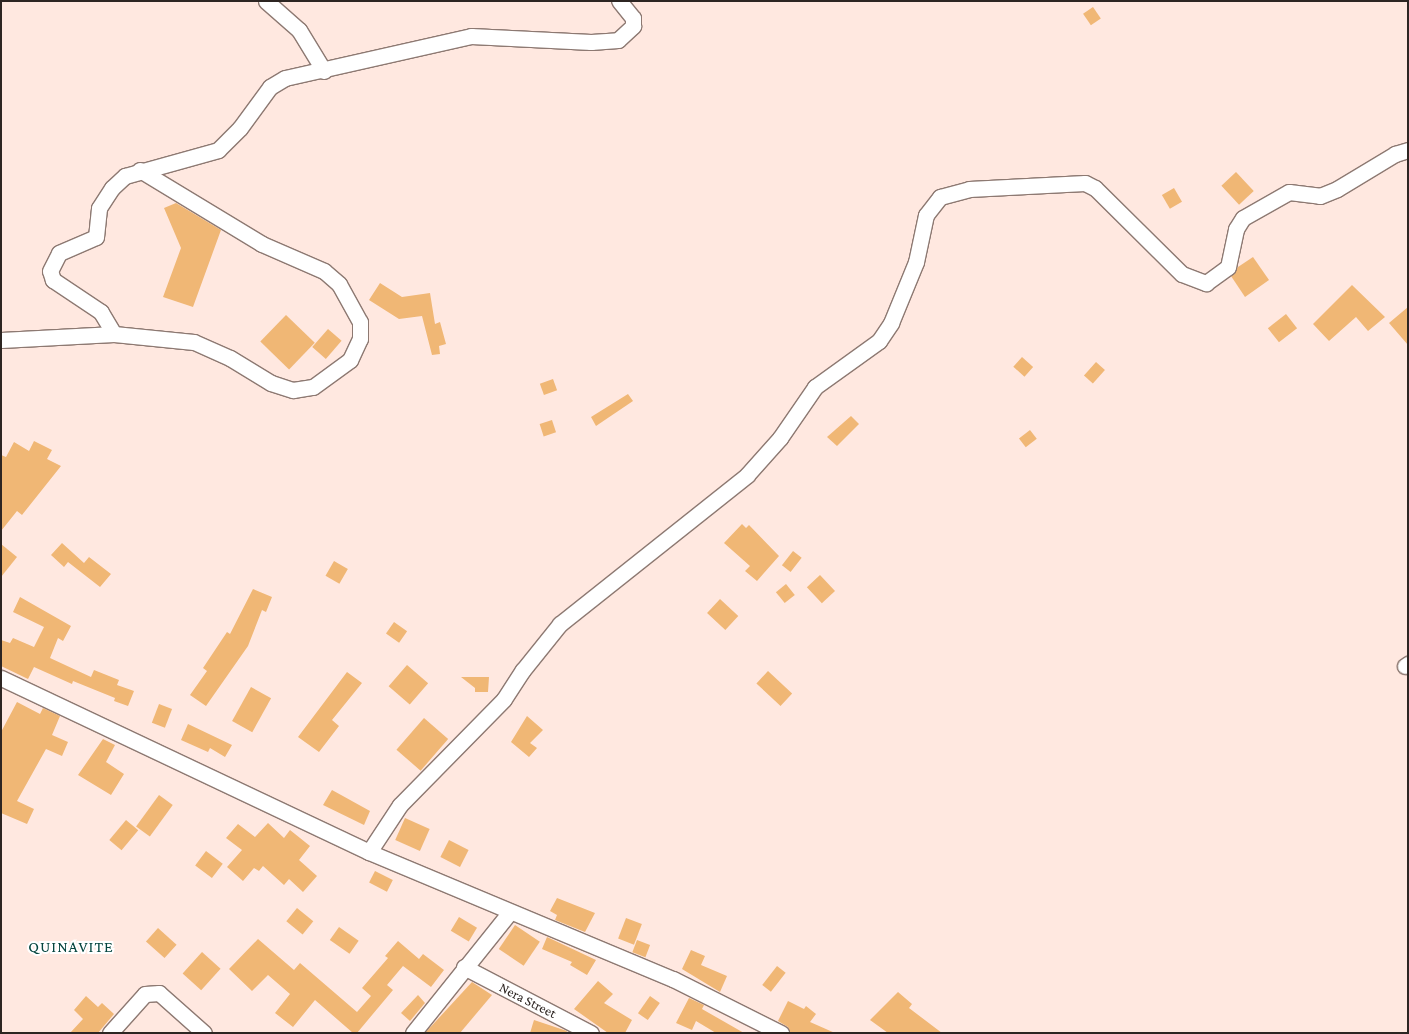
<!DOCTYPE html>
<html>
<head>
<meta charset="utf-8">
<style>
  body { margin:0 }
  #map { position:relative; width:1409px; height:1034px; overflow:hidden; background:#ffe8e0; font-family:"Crimson Pro",serif }
  div>[style] { position:absolute }
  .building>* { inset:0; background:#f0b775; transform-origin:0 0 }
  .roads { filter:drop-shadow(1px 0 #8d7972) drop-shadow(-1px 0 #8d7972) drop-shadow(0 1px #8d7972) drop-shadow(0 -1px #8d7972) }
  .street>* { height:15px; margin:-7.5px; padding:0 7.5px; transform-origin:7.5px; border-radius:7.5px; background:#fff }
  span { translate:-50% -50%; white-space:nowrap; text-align:center; line-height:1.15; -webkit-text-stroke:4px #fff; paint-order:stroke }
  .street-label { font-size:14px; color:#2d2522 }
  .quarter-label { font-size:16px; color:#05453f; letter-spacing:1px }
  .frame { position:absolute; inset:0; border:2px solid #2d2522; pointer-events:none }
</style>
</head>
<body>
<div id="map">
  <div class="building">
    <div style="left:1093px;top:7px;width:14px;height:12px;rotate:56deg"></div>
    <div style="left:1236px;top:172px;width:26px;height:20px;rotate:47deg"></div>
    <div style="left:1174px;top:188px;width:16px;height:14px;rotate:60deg"></div>
    <div style="clip-path:polygon(176px 203px,221px 230px,193px 307px,163px 297px,181px 248px,164px 208px)"></div>
    <div style="clip-path:polygon(1253px 257px,1269px 280px,1245px 297px,1231px 276px,1238px 267px)"></div>
    <div style="clip-path:polygon(380px 283px,402px 297px,430px 293px,435px 324px,440px 322px,446px 344px,439px 346px,440px 354px,432px 355px,422px 316px,399px 319px,369px 300px)"></div>
    <div style="clip-path:polygon(1352px 285px,1385px 317px,1368px 331px,1356px 317px,1329px 341px,1313px 324px)"></div>
    <div style="clip-path:polygon(1408px 307px,1408px 345px,1389px 323px)"></div>
    <div style="left:1286px;top:314px;width:18px;height:23px;rotate:52deg"></div>
    <div style="left:286px;top:315px;width:40px;height:37px;rotate:44deg"></div>
    <div style="left:328px;top:329px;width:18px;height:24px;rotate:41deg"></div>
    <div style="left:1022px;top:357px;width:15px;height:13px;rotate:42deg"></div>
    <div style="left:1096px;top:362px;width:12px;height:18px;rotate:42deg"></div>
    <div style="left:553px;top:379px;width:12px;height:14px;rotate:70deg"></div>
    <div style="clip-path:polygon(628px 394px,633px 401px,596px 426px,591px 417px)"></div>
    <div style="clip-path:polygon(851px 416px,859px 424px,837px 446px,827px 437px)"></div>
    <div style="left:552px;top:420px;width:13px;height:13px;rotate:72deg"></div>
    <div style="left:1030px;top:430px;width:11px;height:14px;rotate:52deg"></div>
    <div style="clip-path:polygon(34px 441px,52px 450px,47px 459px,61px 466px,22px 515px,17px 511px,1px 531px,1px 455px,6px 457px,14px 442px,29px 451px)"></div>
    <div style="clip-path:polygon(742px 524px,746px 528px,749px 525px,779px 556px,757px 581px,745px 571px,750px 566px,724px 543px)"></div>
    <div style="clip-path:polygon(62px 543px,84px 563px,89px 557px,111px 574px,100px 587px,68px 562px,64px 567px,51px 555px)"></div>
    <div style="clip-path:polygon(1px 544px,17px 557px,1px 577px)"></div>
    <div style="left:793px;top:551px;width:11px;height:18px;rotate:38deg"></div>
    <div style="left:334px;top:561px;width:16px;height:17px;rotate:30deg"></div>
    <div style="left:820px;top:575px;width:22px;height:18px;rotate:47deg"></div>
    <div style="left:786px;top:584px;width:14px;height:13px;rotate:51deg"></div>
    <div style="clip-path:polygon(253px 589px,272px 597px,266px 612px,262px 610px,248px 646px,206px 706px,190px 695px,207px 671px,203px 668px,227px 632px,230px 634px)"></div>
    <div style="clip-path:polygon(20px 597px,71px 626px,63px 641px,58px 638px,50px 658px,91px 677px,94px 670px,119px 680px,117px 685px,134px 691px,128px 706px,114px 701px,115px 698px,73px 681px,72px 684px,34px 667px,28px 679px,1px 666px,1px 640px,10px 643px,13px 638px,34px 647px,44px 627px,13px 612px)"></div>
    <div style="left:720px;top:599px;width:25px;height:19px;rotate:43deg"></div>
    <div style="left:394px;top:622px;width:16px;height:14px;rotate:35deg"></div>
    <div style="left:407px;top:665px;width:28px;height:28px;rotate:41deg"></div>
    <div style="left:768px;top:671px;width:33px;height:17px;rotate:43deg"></div>
    <div style="clip-path:polygon(347px 672px,362px 683px,332px 720px,339px 726px,319px 752px,298px 737px)"></div>
    <div style="clip-path:polygon(461px 677px,489px 677px,488px 692px,475px 692px,475px 688px)"></div>
    <div style="left:251px;top:687px;width:23px;height:39px;rotate:29deg"></div>
    <div style="clip-path:polygon(17px 702px,40px 714px,43px 708px,60px 716px,52px 735px,68px 742px,62px 756px,46px 749px,17px 801px,34px 809px,27px 824px,1px 813px,1px 732px)"></div>
    <div style="left:159px;top:704px;width:14px;height:20px;rotate:21deg"></div>
    <div style="clip-path:polygon(527px 716px,543px 730px,530px 743px,537px 748px,529px 757px,511px 742px)"></div>
    <div style="left:424px;top:718px;width:32px;height:42px;rotate:41deg"></div>
    <div style="clip-path:polygon(188px 724px,232px 745px,225px 757px,210px 748px,208px 752px,181px 740px)"></div>
    <div style="clip-path:polygon(103px 739px,115px 745px,106px 762px,124px 774px,111px 795px,78px 775px)"></div>
    <div style="clip-path:polygon(332px 790px,370px 811px,364px 825px,323px 805px)"></div>
    <div style="left:159px;top:795px;width:17px;height:39px;rotate:36deg"></div>
    <div style="left:405px;top:818px;width:27px;height:24px;rotate:24deg"></div>
    <div style="left:126px;top:820px;width:16px;height:26px;rotate:40deg"></div>
    <div style="clip-path:polygon(268px 823px,284px 838px,290px 830px,310px 846px,299px 860px,317px 876px,303px 892px,289px 879px,284px 885px,263px 866px,259px 871px,254px 868px,243px 881px,227px 867px,242px 850px,226px 838px,238px 824px,255px 837px)"></div>
    <div style="left:449px;top:840px;width:22px;height:19px;rotate:27deg"></div>
    <div style="left:206px;top:851px;width:21px;height:18px;rotate:37deg"></div>
    <div style="left:375px;top:871px;width:20px;height:13px;rotate:27deg"></div>
    <div style="clip-path:polygon(557px 898px,595px 913px,585px 932px,555px 920px,557px 915px,550px 911px)"></div>
    <div style="left:297px;top:908px;width:21px;height:17px;rotate:39deg"></div>
    <div style="left:459px;top:917px;width:21px;height:16px;rotate:31deg"></div>
    <div style="left:626px;top:918px;width:17px;height:22px;rotate:21deg"></div>
    <div style="left:515px;top:925px;width:30px;height:29px;rotate:34deg"></div>
    <div style="left:339px;top:927px;width:24px;height:16px;rotate:35deg"></div>
    <div style="left:158px;top:928px;width:25px;height:18px;rotate:42deg"></div>
    <div style="clip-path:polygon(547px 937px,596px 960px,587px 975px,570px 965px,572px 962px,542px 949px)"></div>
    <div style="clip-path:polygon(258px 939px,294px 970px,300px 963px,357px 1012px,371px 996px,362px 988px,388px 958px,385px 956px,398px 941px,419px 959px,423px 954px,444px 970px,431px 987px,403px 966px,387px 985px,393px 990px,357px 1033px,353px 1033px,315px 1000px,293px 1027px,275px 1013px,290px 994px,268px 975px,252px 991px,229px 969px)"></div>
    <div style="left:637px;top:940px;width:14px;height:13px;rotate:21deg"></div>
    <div style="clip-path:polygon(691px 950px,705px 956px,701px 965px,727px 976px,720px 992px,682px 969px)"></div>
    <div style="left:202px;top:952px;width:25px;height:29px;rotate:42deg"></div>
    <div style="left:777px;top:966px;width:11px;height:24px;rotate:38deg"></div>
    <div style="clip-path:polygon(598px 981px,613px 994px,604px 1003px,632px 1020px,625px 1033px,608px 1033px,574px 1009px)"></div>
    <div style="clip-path:polygon(472px 982px,492px 995px,460px 1033px,425px 1033px)"></div>
    <div style="clip-path:polygon(898px 992px,912px 1004px,909px 1008px,942px 1033px,888px 1033px,870px 1020px)"></div>
    <div style="clip-path:polygon(418px 995px,425px 1003px,410px 1021px,401px 1013px)"></div>
    <div style="clip-path:polygon(86px 996px,98px 1007px,102px 1003px,114px 1014px,98px 1033px,70px 1033px,83px 1019px,74px 1010px)"></div>
    <div style="left:650px;top:996px;width:12px;height:21px;rotate:35deg"></div>
    <div style="clip-path:polygon(689px 998px,704px 1005px,702px 1009px,744px 1033px,716px 1033px,696px 1021px,692px 1030px,676px 1023px)"></div>
    <div style="clip-path:polygon(788px 1001px,804px 1009px,806px 1006px,816px 1014px,810px 1022px,835px 1033px,790px 1033px,788px 1027px,778px 1021px)"></div>
    <div style="clip-path:polygon(534px 1020px,567px 1031px,566px 1033px,530px 1033px)"></div>
  </div>
  <div class="roads">
    <div class="street">
      <div style="left:266px;top:1px;width:44px;rotate:41.3deg"></div>
      <div style="left:299px;top:30px;width:48px;rotate:58.6deg"></div>
      <div style="left:114px;top:334px;width:26px;rotate:-121deg"></div>
      <div style="left:101px;top:312px;width:58px;rotate:-146.3deg"></div>
      <div style="left:53px;top:280px;width:9px;rotate:-108deg"></div>
      <div style="left:50px;top:271px;width:20px;rotate:-63deg"></div>
      <div style="left:59px;top:253px;width:40px;rotate:-23.4deg"></div>
      <div style="left:96px;top:237px;width:29px;rotate:-84deg"></div>
      <div style="left:99px;top:208px;width:24px;rotate:-57deg"></div>
      <div style="left:112px;top:188px;width:18px;rotate:-43deg"></div>
      <div style="left:125px;top:176px;width:97px;rotate:-15.6deg"></div>
      <div style="left:218px;top:150px;width:31px;rotate:-45deg"></div>
      <div style="left:240px;top:128px;width:51px;rotate:-53.8deg"></div>
      <div style="left:270px;top:87px;width:17px;rotate:-31deg"></div>
      <div style="left:285px;top:78px;width:191px;rotate:-12.7deg"></div>
      <div style="left:471px;top:36px;width:120px;rotate:2.9deg"></div>
      <div style="left:591px;top:42px;width:27px;rotate:-4deg"></div>
      <div style="left:618px;top:40px;width:21px;rotate:-43deg"></div>
      <div style="left:633px;top:26px;width:8px;rotate:-90deg"></div>
      <div style="left:633px;top:18px;width:22px;rotate:-129deg"></div>
      <div style="left:1px;top:340px;width:113px;rotate:-3deg"></div>
      <div style="left:114px;top:334px;width:80px;rotate:5.7deg"></div>
      <div style="left:194px;top:342px;width:39px;rotate:24deg"></div>
      <div style="left:230px;top:358px;width:48px;rotate:31.4deg"></div>
      <div style="left:271px;top:383px;width:23px;rotate:18deg"></div>
      <div style="left:293px;top:390px;width:20px;rotate:-9deg"></div>
      <div style="left:313px;top:387px;width:46px;rotate:-36.1deg"></div>
      <div style="left:350px;top:360px;width:23px;rotate:-65deg"></div>
      <div style="left:360px;top:339px;width:17px;rotate:-90deg"></div>
      <div style="left:360px;top:322px;width:43px;rotate:-118.9deg"></div>
      <div style="left:339px;top:284px;width:20px;rotate:-139deg"></div>
      <div style="left:324px;top:271px;width:68px;rotate:-156.5deg"></div>
      <div style="left:262px;top:244px;width:143px;rotate:-148.8deg"></div>
      <div style="left:1405px;top:666px;width:4px;rotate:-34deg"></div>
      <div style="left:1px;top:678px;width:407px;rotate:25.3deg"></div>
      <div style="left:369px;top:852px;width:329px;rotate:22.7deg"></div>
      <div style="left:673px;top:979px;width:121px;rotate:26.6deg"></div>
      <div style="left:369px;top:852px;width:56px;rotate:-56.6deg"></div>
      <div style="left:400px;top:805px;width:148px;rotate:-45.5deg"></div>
      <div style="left:504px;top:699px;width:35px;rotate:-57deg"></div>
      <div style="left:523px;top:670px;width:59px;rotate:-51.2deg"></div>
      <div style="left:560px;top:624px;width:239px;rotate:-38.5deg"></div>
      <div style="left:747px;top:475px;width:50px;rotate:-48.3deg"></div>
      <div style="left:780px;top:438px;width:62px;rotate:-55.5deg"></div>
      <div style="left:815px;top:387px;width:79px;rotate:-35.7deg"></div>
      <div style="left:879px;top:341px;width:22px;rotate:-56deg"></div>
      <div style="left:891px;top:323px;width:66px;rotate:-67.7deg"></div>
      <div style="left:916px;top:262px;width:48px;rotate:-78deg"></div>
      <div style="left:926px;top:215px;width:23px;rotate:-52deg"></div>
      <div style="left:940px;top:197px;width:30px;rotate:-15deg"></div>
      <div style="left:969px;top:189px;width:116px;rotate:-3deg"></div>
      <div style="left:1085px;top:183px;width:11px;rotate:27deg"></div>
      <div style="left:1095px;top:188px;width:122px;rotate:44.7deg"></div>
      <div style="left:1182px;top:274px;width:26px;rotate:21deg"></div>
      <div style="left:1206px;top:283px;width:27px;rotate:-36deg"></div>
      <div style="left:1228px;top:267px;width:39px;rotate:-78deg"></div>
      <div style="left:1236px;top:229px;width:13px;rotate:-58deg"></div>
      <div style="left:1243px;top:218px;width:53px;rotate:-29.5deg"></div>
      <div style="left:1289px;top:192px;width:31px;rotate:7deg"></div>
      <div style="left:1320px;top:196px;width:18px;rotate:-22deg"></div>
      <div style="left:1337px;top:189px;width:68px;rotate:-31.1deg"></div>
      <div style="left:1395px;top:154px;width:14px;rotate:-17deg"></div>
      <div style="left:464px;top:967px;width:143px;rotate:27.5deg"></div>
      <div style="left:110px;top:1033px;width:52px;rotate:-48.1deg"></div>
      <div style="left:145px;top:994px;width:14px;rotate:-4deg"></div>
      <div style="left:159px;top:993px;width:60px;rotate:41.6deg"></div>
      <div style="left:413px;top:1033px;width:155px;rotate:-51.3deg"></div>
    </div>
  </div>
  <div class="street-label">
    <span style="left:528px;top:1000px;rotate:27deg">Nera Street</span>
  </div>
  <div class="quarter-label">
    <span style="left:71px;top:947px">QUINAVITE</span>
  </div>
  <div class="frame"></div>
</div>
</body>
</html>
